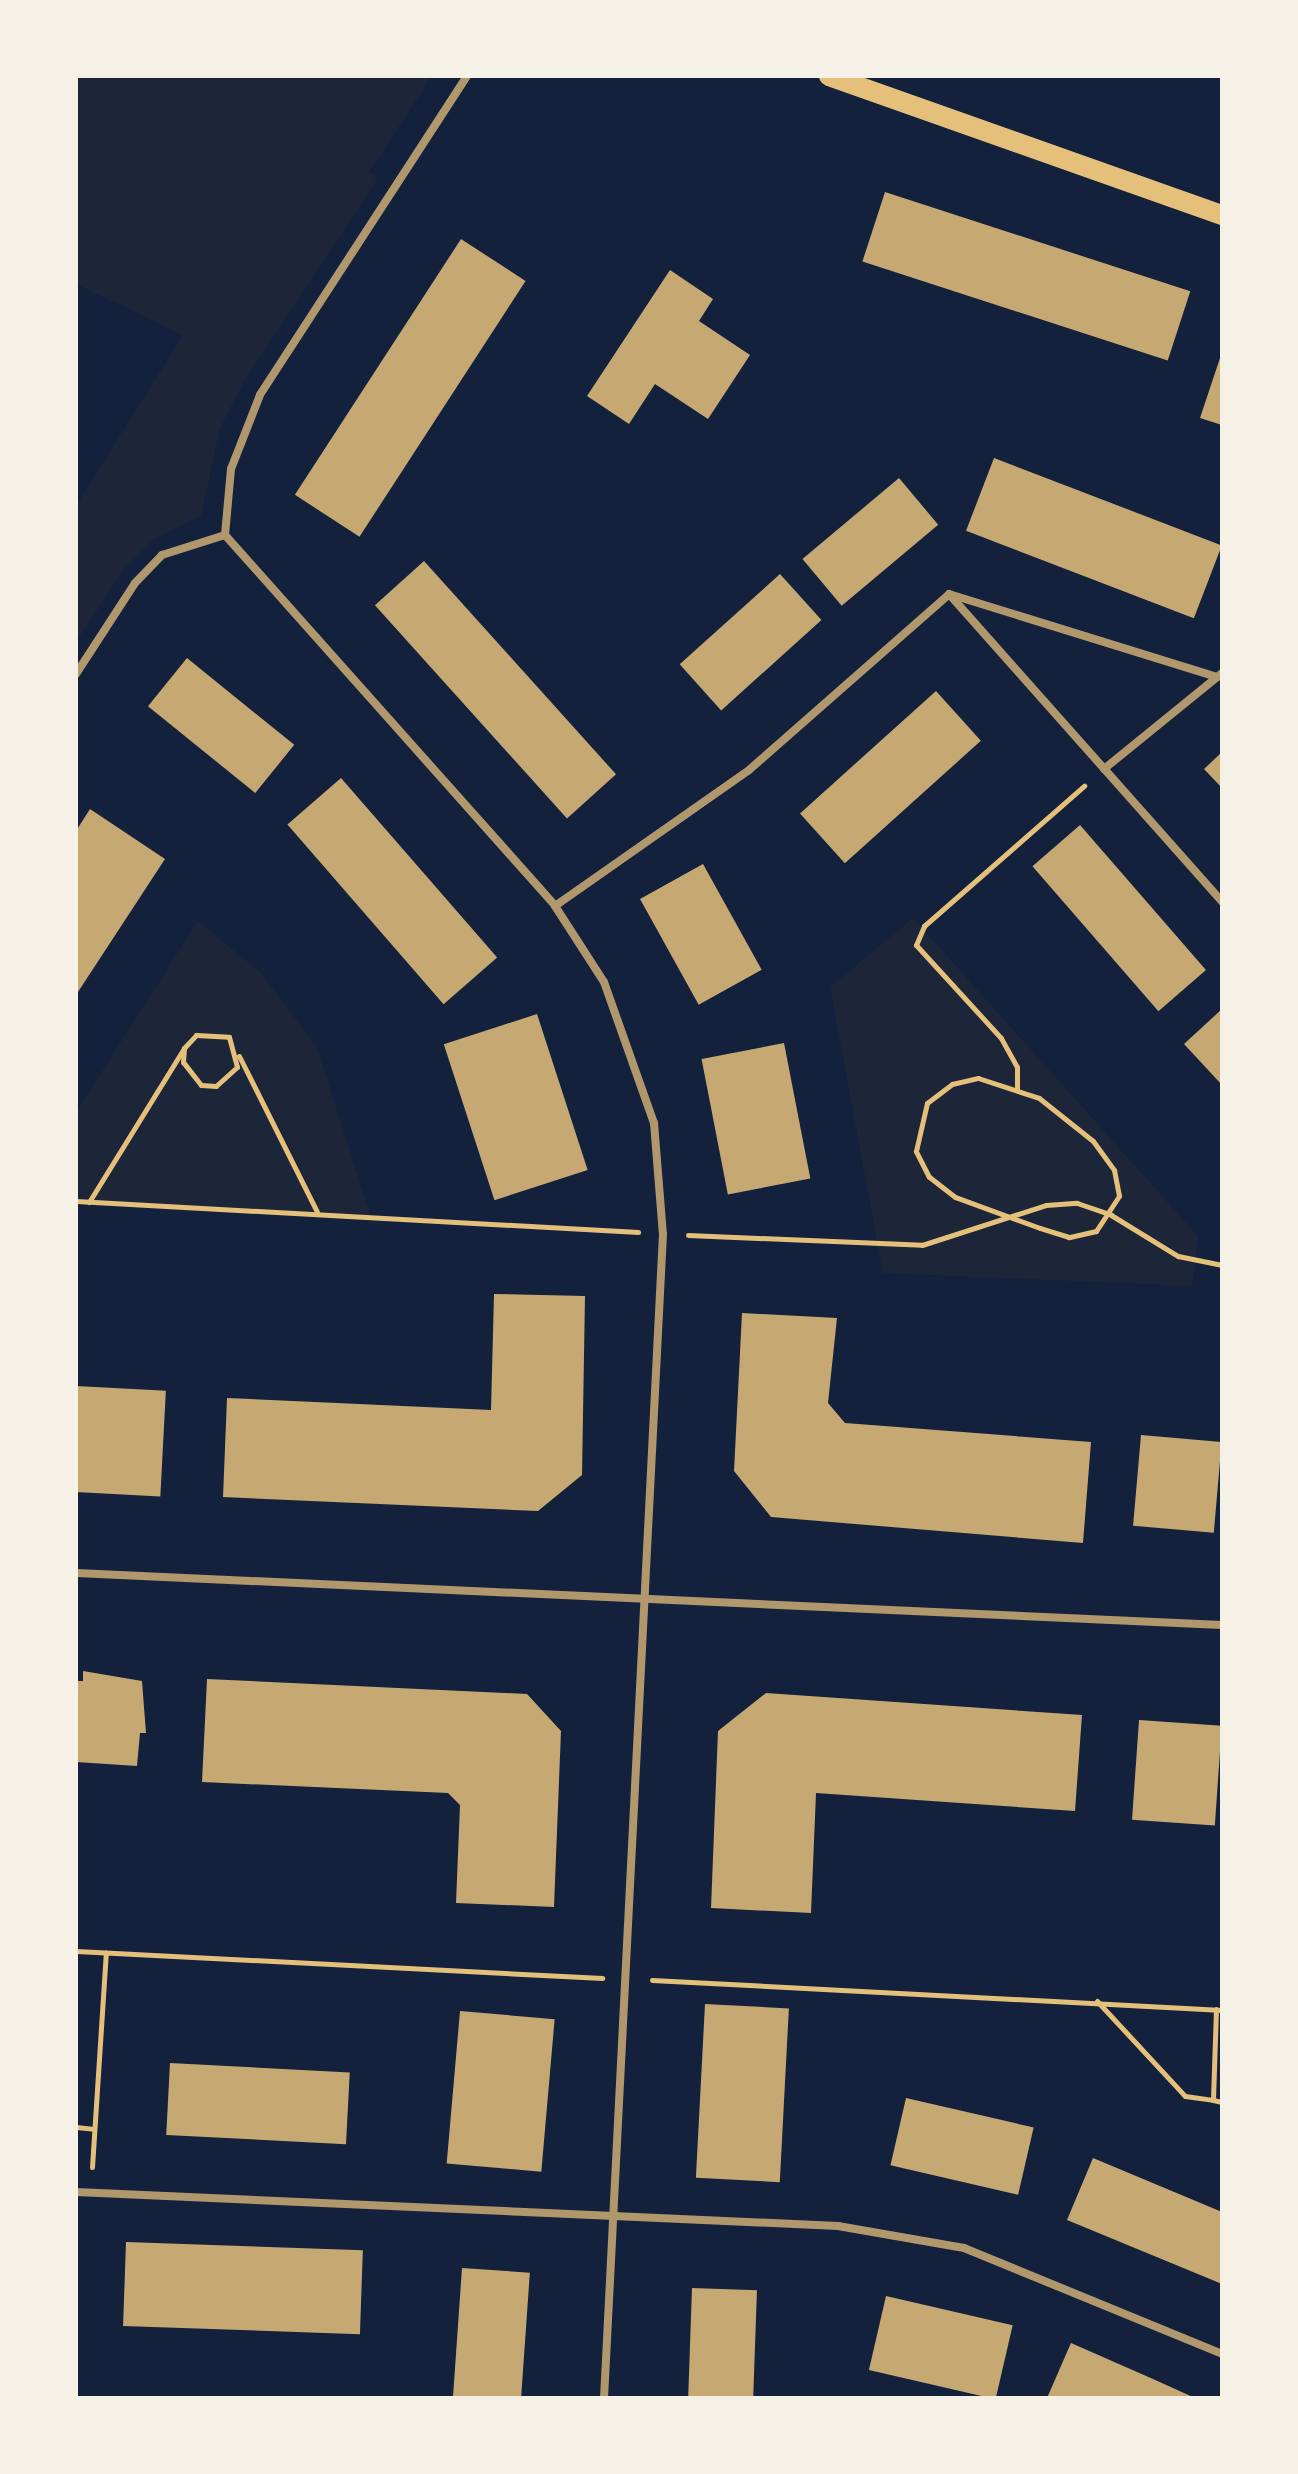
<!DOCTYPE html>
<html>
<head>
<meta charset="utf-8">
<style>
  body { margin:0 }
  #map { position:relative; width:1298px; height:2474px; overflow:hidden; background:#14213d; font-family:"Source Serif 4",serif }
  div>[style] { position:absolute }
  .green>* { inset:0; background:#1d2539 }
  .building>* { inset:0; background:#c6a872; transform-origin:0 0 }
  .path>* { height:5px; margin:-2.5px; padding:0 2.5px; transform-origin:2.5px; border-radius:2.5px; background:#e5c07b }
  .minor>* { height:8px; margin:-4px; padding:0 4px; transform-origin:4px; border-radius:4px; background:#b1986c }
  .primary>* { height:20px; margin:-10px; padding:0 10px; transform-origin:10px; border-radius:10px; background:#e5c07b }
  span { translate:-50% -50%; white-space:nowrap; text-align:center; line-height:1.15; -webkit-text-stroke:8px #f6f1e7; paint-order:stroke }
  .frame { position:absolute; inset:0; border:78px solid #f6f1e7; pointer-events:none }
</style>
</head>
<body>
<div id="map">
  <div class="green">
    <div style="clip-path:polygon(76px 76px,432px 76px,369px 172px,378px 178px,243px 383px,220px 428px,201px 516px,153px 540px,124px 569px,76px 642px,76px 506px,183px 335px,76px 284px)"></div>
    <div style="clip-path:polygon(913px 918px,1198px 1236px,1192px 1286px,883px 1273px,830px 987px)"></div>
    <div style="clip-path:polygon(198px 921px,261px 973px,317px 1047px,370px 1215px,76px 1201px,76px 1112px)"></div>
  </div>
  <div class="building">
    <div style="left:885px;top:192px;width:321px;height:73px;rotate:18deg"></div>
    <div style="left:461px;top:239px;width:77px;height:305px;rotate:33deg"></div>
    <div style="clip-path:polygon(670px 270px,713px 299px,699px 321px,750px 355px,708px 419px,655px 384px,629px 424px,587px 396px)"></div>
    <div style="clip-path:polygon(1221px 355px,1222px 355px,1222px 425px,1200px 418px)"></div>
    <div style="left:994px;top:458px;width:244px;height:78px;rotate:21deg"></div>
    <div style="left:899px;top:478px;width:61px;height:126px;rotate:50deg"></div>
    <div style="left:424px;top:561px;width:287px;height:66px;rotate:48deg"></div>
    <div style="left:780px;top:574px;width:62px;height:135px;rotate:48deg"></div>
    <div style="left:187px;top:658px;width:138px;height:62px;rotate:39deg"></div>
    <div style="left:936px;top:691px;width:67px;height:183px;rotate:48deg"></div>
    <div style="clip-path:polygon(1222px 752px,1222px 788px,1204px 769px)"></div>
    <div style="left:341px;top:778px;width:238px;height:71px;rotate:49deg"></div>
    <div style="clip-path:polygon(90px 809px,165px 859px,76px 995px,76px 831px)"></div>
    <div style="left:1080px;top:825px;width:192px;height:63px;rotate:49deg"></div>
    <div style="left:703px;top:864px;width:121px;height:72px;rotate:61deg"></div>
    <div style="clip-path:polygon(1222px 1009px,1222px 1085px,1184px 1044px)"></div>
    <div style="left:537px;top:1014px;width:164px;height:98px;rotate:72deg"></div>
    <div style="left:784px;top:1043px;width:138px;height:84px;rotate:79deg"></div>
    <div style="clip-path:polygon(494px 1294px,585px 1296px,582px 1475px,538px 1511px,223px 1497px,227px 1398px,491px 1410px)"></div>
    <div style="clip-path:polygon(742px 1313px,837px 1318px,828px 1403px,845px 1423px,1091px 1442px,1083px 1543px,771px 1517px,734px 1471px)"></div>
    <div style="left:76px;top:1386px;width:90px;height:106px;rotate:3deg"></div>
    <div style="left:1141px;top:1435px;width:81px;height:91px;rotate:5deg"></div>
    <div style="clip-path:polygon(83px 1671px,142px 1681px,146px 1733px,140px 1733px,137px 1766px,76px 1762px,76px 1681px,83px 1681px)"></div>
    <div style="clip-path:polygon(207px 1679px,527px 1694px,561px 1731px,554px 1907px,456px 1903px,460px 1805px,448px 1793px,202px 1782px)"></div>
    <div style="clip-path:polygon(766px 1693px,1082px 1715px,1075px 1811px,816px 1793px,811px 1913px,711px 1908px,718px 1731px)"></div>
    <div style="left:1139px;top:1720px;width:83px;height:100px;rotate:4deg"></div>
    <div style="left:705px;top:2004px;width:84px;height:174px;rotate:3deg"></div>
    <div style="left:460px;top:2011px;width:95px;height:153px;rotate:5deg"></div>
    <div style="left:170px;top:2063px;width:180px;height:72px;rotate:3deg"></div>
    <div style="left:906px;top:2098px;width:131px;height:69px;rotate:13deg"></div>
    <div style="clip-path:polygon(1093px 2158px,1222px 2212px,1222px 2284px,1067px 2220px)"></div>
    <div style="left:126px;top:2242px;width:237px;height:84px;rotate:2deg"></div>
    <div style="left:462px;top:2268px;width:68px;height:130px;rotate:4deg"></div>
    <div style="left:692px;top:2288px;width:65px;height:110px;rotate:2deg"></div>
    <div style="left:886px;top:2296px;width:130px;height:76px;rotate:13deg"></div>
    <div style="clip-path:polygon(1071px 2343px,1153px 2379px,1195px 2398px,1047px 2398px)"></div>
  </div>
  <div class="path">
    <div style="left:239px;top:1056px;width:174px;rotate:63.4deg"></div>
    <div style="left:978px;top:1078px;width:64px;rotate:18.2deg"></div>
    <div style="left:1039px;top:1098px;width:69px;rotate:38.5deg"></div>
    <div style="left:1093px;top:1141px;width:36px;rotate:54deg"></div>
    <div style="left:1114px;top:1170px;width:26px;rotate:79deg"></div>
    <div style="left:1119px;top:1196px;width:42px;rotate:123.3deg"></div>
    <div style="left:1096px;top:1231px;width:28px;rotate:167deg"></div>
    <div style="left:1069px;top:1237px;width:30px;rotate:-163deg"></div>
    <div style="left:1040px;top:1228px;width:90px;rotate:-160deg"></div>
    <div style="left:955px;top:1197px;width:33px;rotate:-142deg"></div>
    <div style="left:929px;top:1177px;width:29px;rotate:-117deg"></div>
    <div style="left:916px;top:1151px;width:49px;rotate:-77.1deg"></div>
    <div style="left:927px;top:1103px;width:31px;rotate:-37deg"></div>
    <div style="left:952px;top:1084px;width:27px;rotate:-13deg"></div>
    <div style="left:1017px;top:1089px;width:22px;rotate:-90deg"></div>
    <div style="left:1017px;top:1067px;width:33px;rotate:-119deg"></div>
    <div style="left:1001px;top:1038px;width:126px;rotate:-132.4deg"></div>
    <div style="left:916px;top:945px;width:21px;rotate:-67deg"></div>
    <div style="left:924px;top:926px;width:213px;rotate:-41.2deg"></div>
    <div style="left:76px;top:1201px;width:563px;rotate:3.16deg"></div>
    <div style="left:89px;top:1202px;width:181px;rotate:-58.3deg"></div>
    <div style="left:184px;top:1048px;width:18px;rotate:-47deg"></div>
    <div style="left:196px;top:1035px;width:33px;rotate:3deg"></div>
    <div style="left:229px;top:1037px;width:31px;rotate:75deg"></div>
    <div style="left:237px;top:1067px;width:28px;rotate:138deg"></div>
    <div style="left:216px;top:1086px;width:15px;rotate:-176deg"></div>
    <div style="left:201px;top:1085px;width:29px;rotate:-128deg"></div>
    <div style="left:183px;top:1062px;width:14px;rotate:-86deg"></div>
    <div style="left:688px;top:1235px;width:234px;rotate:2.4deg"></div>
    <div style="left:922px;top:1245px;width:130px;rotate:-17.9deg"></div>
    <div style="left:1046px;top:1205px;width:31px;rotate:-4deg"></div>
    <div style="left:1077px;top:1203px;width:36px;rotate:19deg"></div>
    <div style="left:1111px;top:1215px;width:79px;rotate:31.5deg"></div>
    <div style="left:1178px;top:1256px;width:45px;rotate:11.6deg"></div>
    <div style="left:76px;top:1951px;width:527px;rotate:2.94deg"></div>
    <div style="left:652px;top:1980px;width:571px;rotate:3.01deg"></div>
    <div style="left:1097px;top:2001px;width:129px;rotate:47.2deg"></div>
    <div style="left:1185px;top:2096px;width:28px;rotate:8deg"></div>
    <div style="left:1216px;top:2009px;width:91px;rotate:91.9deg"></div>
    <div style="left:1213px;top:2100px;width:9px;rotate:13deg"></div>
    <div style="left:76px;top:2127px;width:18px;rotate:6deg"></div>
    <div style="left:92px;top:2167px;width:215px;rotate:-86.3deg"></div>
  </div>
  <div class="minor">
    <div style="left:467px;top:76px;width:380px;rotate:123deg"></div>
    <div style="left:260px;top:395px;width:79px;rotate:111.4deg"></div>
    <div style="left:231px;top:469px;width:66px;rotate:95.2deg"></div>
    <div style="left:225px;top:535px;width:497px;rotate:48.3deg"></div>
    <div style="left:555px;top:906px;width:90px;rotate:57.2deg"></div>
    <div style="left:604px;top:982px;width:150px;rotate:70.5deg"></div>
    <div style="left:654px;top:1123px;width:111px;rotate:85.4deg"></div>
    <div style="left:663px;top:1234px;width:1165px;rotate:92.9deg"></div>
    <div style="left:949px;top:594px;width:412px;rotate:48.4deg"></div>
    <div style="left:76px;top:674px;width:108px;rotate:-57deg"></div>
    <div style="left:135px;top:583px;width:39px;rotate:-46deg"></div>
    <div style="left:162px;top:555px;width:66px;rotate:-17.6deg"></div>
    <div style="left:1104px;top:769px;width:152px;rotate:-39.1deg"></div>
    <div style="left:555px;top:906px;width:237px;rotate:-35deg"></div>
    <div style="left:749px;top:770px;width:266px;rotate:-41.3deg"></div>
    <div style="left:949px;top:594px;width:281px;rotate:17.2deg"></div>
    <div style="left:76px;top:1573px;width:1147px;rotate:2.6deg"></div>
    <div style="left:76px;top:2192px;width:763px;rotate:2.55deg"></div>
    <div style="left:838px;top:2226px;width:128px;rotate:9.9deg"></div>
    <div style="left:964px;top:2248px;width:279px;rotate:22.3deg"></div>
  </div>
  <div class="primary">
    <div style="left:829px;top:76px;width:417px;rotate:19.5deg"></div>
  </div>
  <div class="frame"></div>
</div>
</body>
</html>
